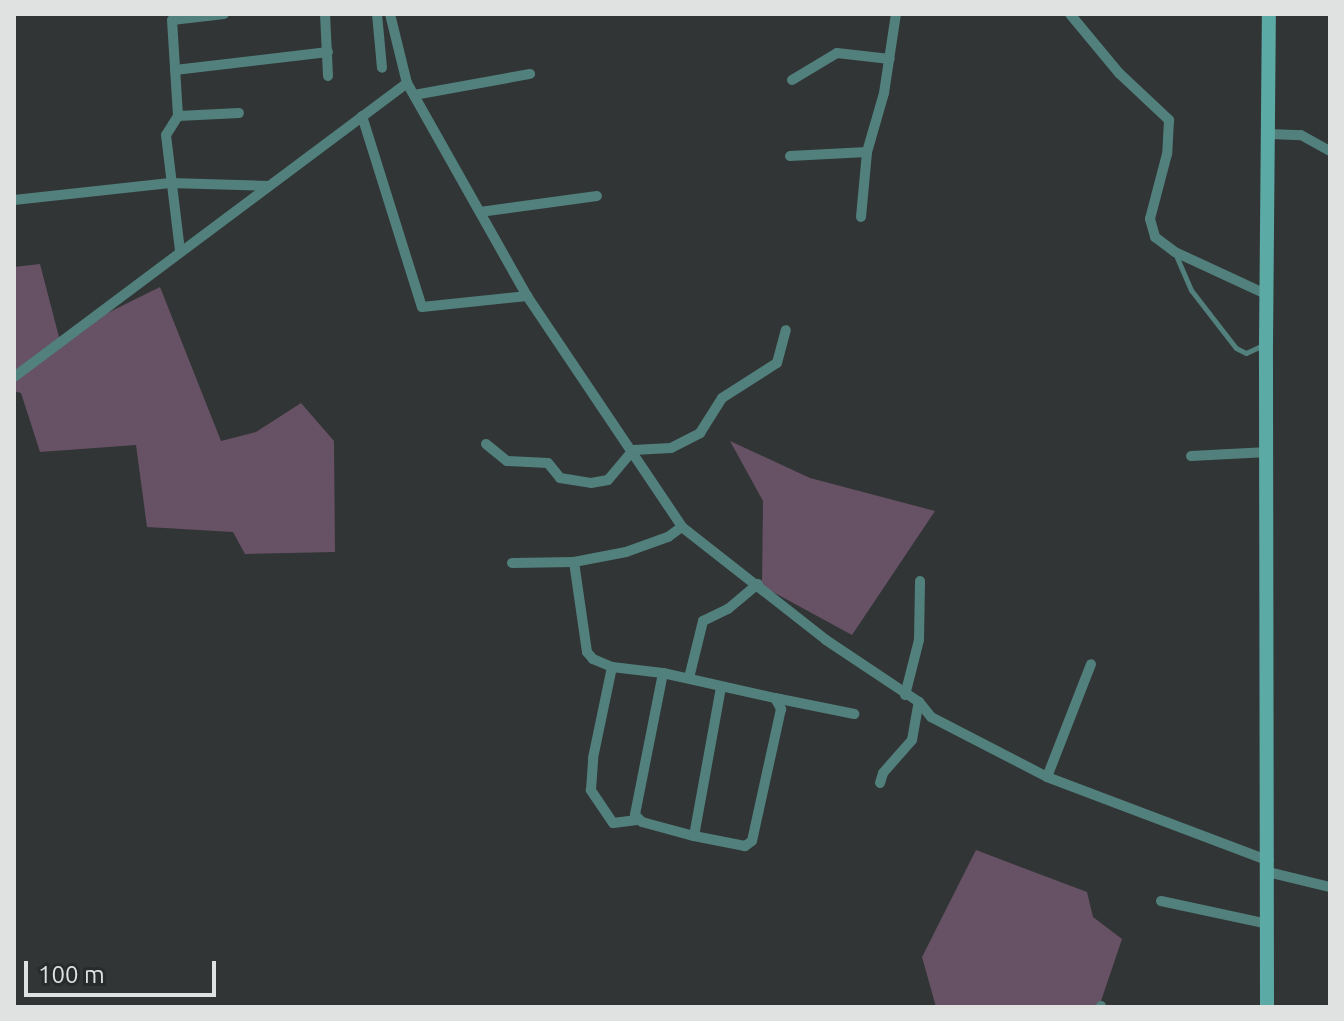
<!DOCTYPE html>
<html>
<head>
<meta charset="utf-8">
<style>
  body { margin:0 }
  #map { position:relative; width:1344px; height:1021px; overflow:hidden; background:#313535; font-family:Ubuntu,sans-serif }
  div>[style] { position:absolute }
  .green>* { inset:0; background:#675164 }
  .lane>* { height:5px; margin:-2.5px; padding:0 2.5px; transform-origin:2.5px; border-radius:2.5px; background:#51807d }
  .street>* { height:10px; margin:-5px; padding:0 5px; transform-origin:5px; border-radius:5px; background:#51807d }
  .secondary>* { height:14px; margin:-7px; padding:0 7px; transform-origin:7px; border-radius:7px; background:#5caaa5 }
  span { translate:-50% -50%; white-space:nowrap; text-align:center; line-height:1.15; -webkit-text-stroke:8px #272b2b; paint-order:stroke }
  .frame { position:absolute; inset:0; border:16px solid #dfe2e1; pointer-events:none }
  .scale { position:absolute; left:24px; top:961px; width:192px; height:36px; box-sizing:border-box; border:4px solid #dfe2e1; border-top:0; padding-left:10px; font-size:24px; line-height:28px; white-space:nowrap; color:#dfe2e1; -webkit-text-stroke:6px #272b2b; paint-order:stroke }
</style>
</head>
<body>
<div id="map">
  <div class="green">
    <div style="clip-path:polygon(40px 264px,59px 337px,160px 287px,221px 441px,256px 432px,301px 403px,334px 441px,335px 552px,245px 554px,233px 532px,147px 527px,136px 445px,40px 452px,21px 393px,14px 391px,14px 267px)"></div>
    <div style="clip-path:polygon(730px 441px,810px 478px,935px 511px,852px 635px,762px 586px,763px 501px)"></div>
    <div style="clip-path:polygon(976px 850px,1087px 892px,1093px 917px,1122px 939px,1099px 1007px,936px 1007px,922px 957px)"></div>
  </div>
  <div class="lane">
    <div style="left:1175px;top:253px;width:40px;rotate:66.6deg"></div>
    <div style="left:1191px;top:290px;width:73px;rotate:52.2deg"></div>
    <div style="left:1236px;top:348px;width:11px;rotate:27deg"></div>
    <div style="left:1246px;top:353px;width:21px;rotate:-25deg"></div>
  </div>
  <div class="street">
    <div style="left:224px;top:14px;width:52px;rotate:173.4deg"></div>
    <div style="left:172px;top:20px;width:96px;rotate:86.4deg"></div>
    <div style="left:178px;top:116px;width:61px;rotate:-2.8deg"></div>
    <div style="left:325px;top:14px;width:62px;rotate:87.2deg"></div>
    <div style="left:377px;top:14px;width:54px;rotate:84.7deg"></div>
    <div style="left:390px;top:14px;width:71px;rotate:76.2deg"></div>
    <div style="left:407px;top:83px;width:244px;rotate:60.6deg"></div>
    <div style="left:527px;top:296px;width:278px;rotate:56.1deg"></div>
    <div style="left:682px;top:527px;width:183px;rotate:38.1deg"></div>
    <div style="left:826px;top:640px;width:112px;rotate:33.7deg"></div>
    <div style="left:919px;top:702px;width:19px;rotate:51deg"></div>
    <div style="left:931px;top:717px;width:131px;rotate:27.3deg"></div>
    <div style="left:1047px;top:777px;width:237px;rotate:20.7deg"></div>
    <div style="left:1070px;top:14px;width:77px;rotate:50.3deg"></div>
    <div style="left:1119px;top:73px;width:69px;rotate:43.2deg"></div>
    <div style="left:1169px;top:120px;width:34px;rotate:93deg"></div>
    <div style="left:1167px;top:154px;width:67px;rotate:104.7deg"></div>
    <div style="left:1150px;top:219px;width:19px;rotate:74deg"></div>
    <div style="left:1155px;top:237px;width:25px;rotate:37deg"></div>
    <div style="left:1175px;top:252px;width:100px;rotate:24.8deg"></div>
    <div style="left:175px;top:70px;width:154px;rotate:-6.7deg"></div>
    <div style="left:792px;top:80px;width:52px;rotate:-31deg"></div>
    <div style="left:837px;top:53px;width:53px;rotate:6.5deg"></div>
    <div style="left:414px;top:95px;width:118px;rotate:-10.3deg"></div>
    <div style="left:178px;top:116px;width:22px;rotate:122deg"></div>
    <div style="left:166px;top:135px;width:117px;rotate:83.1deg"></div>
    <div style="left:362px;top:116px;width:200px;rotate:72.6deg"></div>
    <div style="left:422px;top:307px;width:106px;rotate:-6deg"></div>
    <div style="left:1268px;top:134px;width:33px;rotate:2deg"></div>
    <div style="left:1301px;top:135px;width:33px;rotate:29deg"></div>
    <div style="left:790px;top:156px;width:77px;rotate:-3deg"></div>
    <div style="left:14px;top:200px;width:157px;rotate:-6.2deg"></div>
    <div style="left:170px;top:183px;width:99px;rotate:1.7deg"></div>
    <div style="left:480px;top:212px;width:118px;rotate:-7.8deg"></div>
    <div style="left:861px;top:217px;width:65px;rotate:-84.7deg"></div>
    <div style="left:867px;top:152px;width:61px;rotate:-73.9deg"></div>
    <div style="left:884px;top:93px;width:80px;rotate:-81.4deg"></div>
    <div style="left:14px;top:377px;width:491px;rotate:-36.8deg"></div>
    <div style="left:486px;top:444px;width:27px;rotate:39deg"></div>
    <div style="left:507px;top:461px;width:41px;rotate:2.8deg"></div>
    <div style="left:548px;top:463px;width:19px;rotate:51deg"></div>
    <div style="left:560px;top:478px;width:31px;rotate:9deg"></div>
    <div style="left:591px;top:483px;width:17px;rotate:-10deg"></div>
    <div style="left:608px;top:480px;width:39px;rotate:-50deg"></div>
    <div style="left:633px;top:450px;width:38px;rotate:-3deg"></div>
    <div style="left:671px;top:448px;width:33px;rotate:-27deg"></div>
    <div style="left:700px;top:433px;width:41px;rotate:-57.8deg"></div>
    <div style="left:722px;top:398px;width:65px;rotate:-32.5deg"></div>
    <div style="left:777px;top:363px;width:34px;rotate:-75deg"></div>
    <div style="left:1191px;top:456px;width:77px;rotate:-3deg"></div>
    <div style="left:512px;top:563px;width:62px;rotate:-0.9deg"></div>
    <div style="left:612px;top:667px;width:21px;rotate:-157deg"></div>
    <div style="left:593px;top:659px;width:9px;rotate:-131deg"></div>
    <div style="left:587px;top:652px;width:91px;rotate:-98.2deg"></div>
    <div style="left:574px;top:562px;width:53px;rotate:-10.9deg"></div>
    <div style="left:626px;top:552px;width:45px;rotate:-19.7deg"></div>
    <div style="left:668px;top:537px;width:17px;rotate:-36deg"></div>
    <div style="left:663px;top:673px;width:145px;rotate:101.2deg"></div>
    <div style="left:635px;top:815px;width:10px;rotate:45deg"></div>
    <div style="left:642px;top:822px;width:54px;rotate:15.1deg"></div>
    <div style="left:694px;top:836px;width:151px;rotate:-79.7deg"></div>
    <div style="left:689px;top:678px;width:59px;rotate:-76.2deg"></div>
    <div style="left:703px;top:621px;width:28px;rotate:-26deg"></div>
    <div style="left:728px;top:609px;width:39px;rotate:-40deg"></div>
    <div style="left:905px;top:695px;width:57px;rotate:-75.7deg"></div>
    <div style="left:919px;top:640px;width:59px;rotate:-89deg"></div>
    <div style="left:775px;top:698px;width:81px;rotate:11.4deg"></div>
    <div style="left:1047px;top:777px;width:121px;rotate:-68.7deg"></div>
    <div style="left:880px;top:783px;width:10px;rotate:-73deg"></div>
    <div style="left:883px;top:773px;width:44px;rotate:-48.7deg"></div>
    <div style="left:912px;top:740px;width:39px;rotate:-80deg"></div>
    <div style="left:637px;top:820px;width:24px;rotate:173deg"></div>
    <div style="left:613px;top:823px;width:40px;rotate:-124deg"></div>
    <div style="left:591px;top:790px;width:32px;rotate:-86deg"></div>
    <div style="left:593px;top:758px;width:93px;rotate:-78.2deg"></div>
    <div style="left:612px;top:667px;width:51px;rotate:6.7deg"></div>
    <div style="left:663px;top:673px;width:115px;rotate:12.6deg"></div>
    <div style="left:775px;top:698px;width:13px;rotate:61deg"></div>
    <div style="left:781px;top:709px;width:135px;rotate:102.4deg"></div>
    <div style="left:752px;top:841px;width:9px;rotate:144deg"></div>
    <div style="left:745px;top:846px;width:52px;rotate:-168.9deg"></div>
    <div style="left:1268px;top:872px;width:64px;rotate:13.6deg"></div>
    <div style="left:1161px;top:901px;width:109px;rotate:12.1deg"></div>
    <div style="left:1101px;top:1007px;width:1px;rotate:-90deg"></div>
  </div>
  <div class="secondary">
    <div style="left:1267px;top:1007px;width:663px;rotate:-90.09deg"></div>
    <div style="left:1266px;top:344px;width:330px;rotate:-89.5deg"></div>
  </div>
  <div class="frame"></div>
  <div class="scale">100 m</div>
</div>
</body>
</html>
